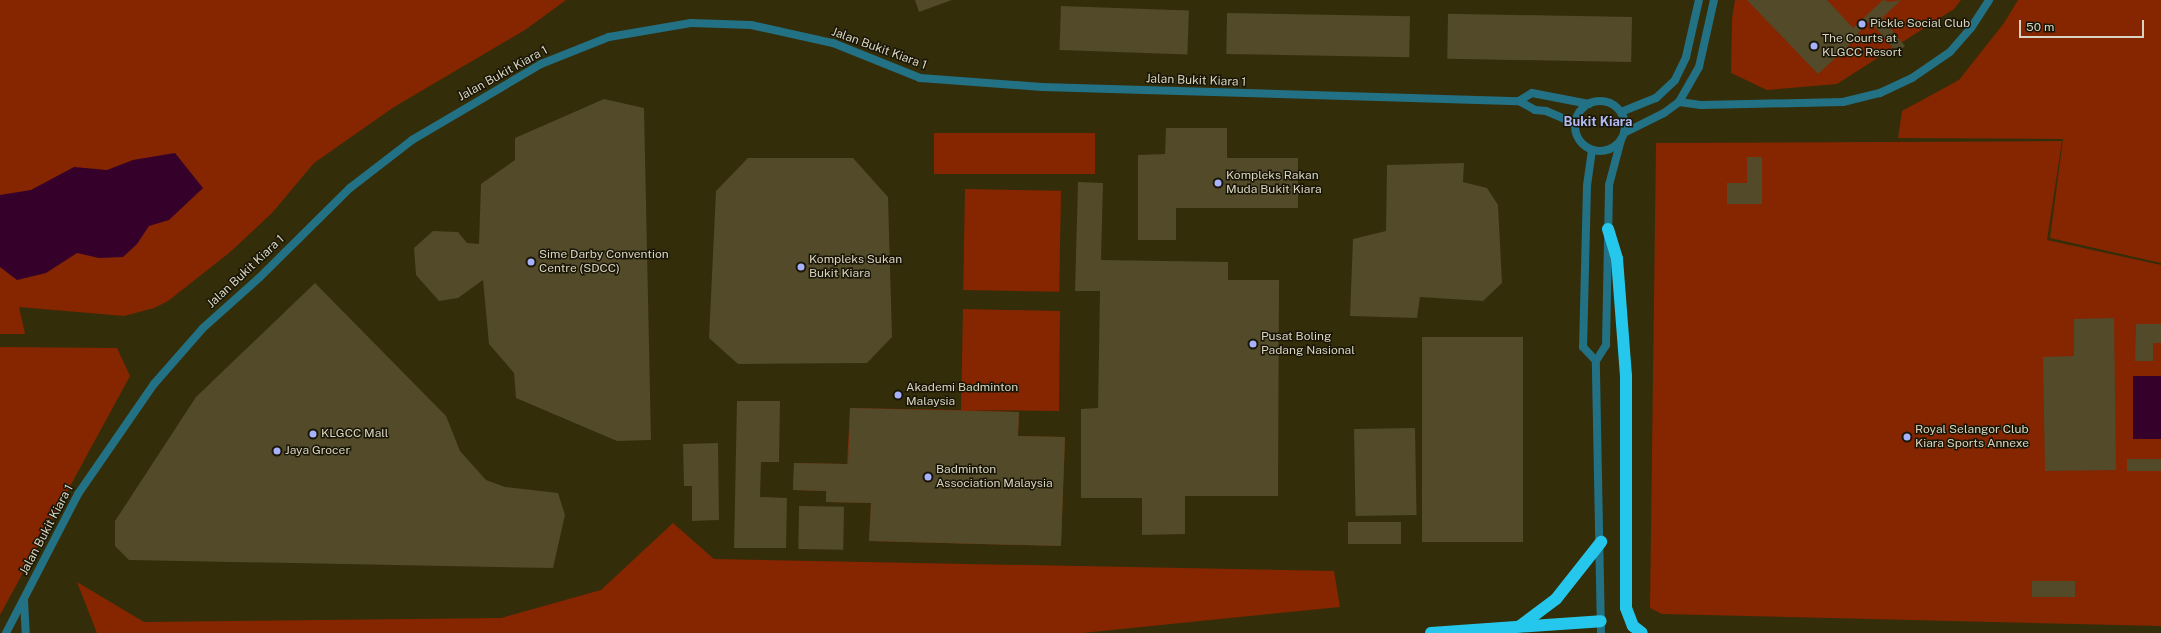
<!DOCTYPE html>
<html>
<head>
<meta charset="utf-8">
<style>
  body { margin:0 }
  #map { position:relative; width:2161px; height:633px; overflow:hidden; background:#342d09; font-family:"Public Sans",sans-serif }
  div>[style] { position:absolute }
  .green>* { inset:0; background:#852600; transform-origin:0 0 }
  .water>* { inset:0; background:#35012b; transform-origin:0 0 }
  .building>* { inset:0; background:#524a28; transform-origin:0 0 }
  .street>* { height:8px; margin:-4px; padding:0 4px; transform-origin:4px; border-radius:4px; background:#237184 }
  .street>.ring { margin:-4px; padding:0; box-sizing:content-box; background:none; border:8px solid #237184; border-radius:50% }
  .highway>* { height:12px; margin:-6px; padding:0 6px; transform-origin:6px; border-radius:6px; background:#25c8ec }
  .dots>* { width:11px; height:11px; translate:-50% -50%; box-sizing:border-box; border:2px solid #191607; border-radius:50% }
  span { translate:-50% -50%; white-space:nowrap; text-align:center; line-height:1.15; -webkit-text-stroke:3px #191607; paint-order:stroke }
  .poi-label { font-size:12px; color:#d8d4c1 }
  .left { translate:0 -50%; text-align:left }
  .street-label { font-size:12px; color:#d8d4c1 }
  .neighbourhood-label { font-size:13px; color:#b2bbf3; font-weight:700 }
  .scale { position:absolute; left:2019px; top:20px; width:125px; height:18px; box-sizing:border-box; border:2px solid #d8d4c1; border-top:0; padding-left:5px; font-size:12px; line-height:14px; white-space:nowrap; color:#d8d4c1; -webkit-text-stroke:3px #191607; paint-order:stroke }
</style>
</head>
<body>
<div id="map">
  <div class="green">
    <div style="clip-path:polygon(0 0,566px 0,525px 30px,394px 107px,314px 163px,272px 213px,229px 253px,168px 301px,154px 308px,124px 316px,19px 307px,25px 334px,0 334px)"></div>
    <div style="clip-path:polygon(1735px 0,1961px 0,1954px 9px,1837px 84px,1767px 90px,1731px 73px,1732px 19px)"></div>
    <div style="clip-path:polygon(2018px 0,2161px 0,2161px 263px,2050px 238px,2063px 139px,1898px 138px,1902px 111px,1959px 80px,2004px 23px)"></div>
    <div style="left:934px;top:133px;width:161px;height:41px"></div>
    <div style="clip-path:polygon(2062px 141px,2047px 240px,2161px 265px,2161px 626px,1662px 614px,1650px 608px,1656px 143px)"></div>
    <div style="left:965px;top:189px;width:96px;height:101px;rotate:1deg"></div>
    <div style="clip-path:polygon(963px 309px,1060px 311px,1059px 411px,968px 410px,1019px 412px,1018px 436px,1065px 437px,1061px 546px,869px 541px,871px 503px,826px 502px,826px 491px,793px 490px,794px 463px,847px 464px,850px 408px,961px 410px)"></div>
    <div style="clip-path:polygon(0 347px,117px 348px,130px 376px,0 615px)"></div>
    <div style="clip-path:polygon(673px 523px,714px 559px,1334px 571px,1340px 607px,1082px 633px,97px 633px,77px 582px,144px 622px,501px 618px,601px 590px)"></div>
  </div>
  <div class="water">
    <div style="clip-path:polygon(175px 153px,203px 188px,169px 220px,149px 226px,137px 244px,123px 257px,99px 258px,77px 253px,46px 273px,17px 280px,0 267px,0 195px,31px 190px,74px 167px,107px 170px,133px 160px)"></div>
    <div style="left:2161px;top:376px;width:63px;height:28px;rotate:90deg"></div>
  </div>
  <div class="building">
    <div style="clip-path:polygon(915px 0,952px 0,919px 12px)"></div>
    <div style="clip-path:polygon(1747px 0,1827px 0,1853px 28px,1883px 0,1890px 2px,1901px 0,1882px 18px,1905px 46px,1897px 53px,1870px 21px,1858px 33px,1860px 35px,1818px 74px)"></div>
    <div style="left:1061px;top:6px;width:128px;height:44px;rotate:2deg"></div>
    <div style="left:1227px;top:13px;width:183px;height:41px;rotate:1deg"></div>
    <div style="left:1632px;top:17px;width:45px;height:184px;rotate:91deg"></div>
    <div style="clip-path:polygon(604px 99px,644px 108px,651px 440px,617px 441px,516px 398px,514px 373px,489px 344px,483px 280px,458px 298px,439px 301px,416px 275px,414px 248px,433px 231px,458px 232px,467px 243px,479px 244px,481px 184px,515px 160px,515px 138px)"></div>
    <div style="clip-path:polygon(1166px 128px,1227px 128px,1227px 158px,1298px 158px,1298px 208px,1176px 208px,1176px 240px,1138px 240px,1138px 155px,1165px 154px)"></div>
    <div style="clip-path:polygon(1747px 157px,1762px 157px,1762px 204px,1727px 204px,1727px 183px,1747px 183px)"></div>
    <div style="clip-path:polygon(748px 158px,853px 158px,888px 197px,892px 337px,867px 363px,738px 364px,709px 338px,716px 191px)"></div>
    <div style="clip-path:polygon(1464px 163px,1463px 182px,1487px 188px,1498px 205px,1502px 283px,1483px 301px,1420px 297px,1417px 318px,1350px 316px,1353px 239px,1386px 231px,1387px 165px)"></div>
    <div style="clip-path:polygon(1078px 182px,1103px 183px,1101px 260px,1228px 262px,1228px 280px,1279px 280px,1278px 496px,1185px 496px,1185px 534px,1142px 535px,1142px 498px,1081px 498px,1081px 409px,1098px 408px,1100px 291px,1075px 291px)"></div>
    <div style="clip-path:polygon(315px 283px,446px 416px,460px 451px,486px 480px,505px 487px,558px 493px,565px 515px,553px 568px,129px 560px,115px 546px,115px 521px,196px 397px)"></div>
    <div style="clip-path:polygon(2114px 318px,2116px 470px,2045px 471px,2043px 357px,2074px 356px,2074px 319px)"></div>
    <div style="clip-path:polygon(2136px 324px,2161px 324px,2161px 343px,2153px 343px,2153px 361px,2135px 361px)"></div>
    <div style="left:1422px;top:337px;width:101px;height:205px"></div>
    <div style="clip-path:polygon(737px 401px,780px 401px,779px 462px,761px 462px,760px 497px,787px 498px,786px 548px,734px 548px)"></div>
    <div style="clip-path:polygon(850px 408px,1019px 412px,1018px 436px,1065px 437px,1061px 546px,869px 541px,871px 503px,826px 502px,826px 491px,793px 490px,794px 463px,848px 464px)"></div>
    <div style="left:1415px;top:428px;width:87px;height:61px;rotate:89deg"></div>
    <div style="clip-path:polygon(718px 443px,719px 520px,692px 521px,692px 486px,684px 486px,683px 444px)"></div>
    <div style="left:2127px;top:459px;width:34px;height:12px"></div>
    <div style="left:799px;top:506px;width:45px;height:43px;rotate:1deg"></div>
    <div style="left:1348px;top:522px;width:53px;height:22px"></div>
    <div style="left:2032px;top:581px;width:43px;height:16px"></div>
  </div>
  <div class="street">
    <div style="left:1519px;top:101px;width:15px;rotate:-32deg"></div>
    <div style="left:1532px;top:93px;width:58px;rotate:10.9deg"></div>
    <div class="ring" style="left:1575px;top:101px;width:42px;height:42px"></div>
    <div style="left:1679px;top:102px;width:22px;rotate:8deg"></div>
    <div style="left:1701px;top:105px;width:142px;rotate:-1.2deg"></div>
    <div style="left:1843px;top:102px;width:38px;rotate:-14deg"></div>
    <div style="left:1880px;top:93px;width:35px;rotate:-25deg"></div>
    <div style="left:1912px;top:78px;width:46px;rotate:-34.4deg"></div>
    <div style="left:1950px;top:52px;width:32px;rotate:-49deg"></div>
    <div style="left:1971px;top:28px;width:33px;rotate:-57deg"></div>
    <div style="left:1621px;top:112px;width:38px;rotate:-22deg"></div>
    <div style="left:1656px;top:98px;width:26px;rotate:-43deg"></div>
    <div style="left:1675px;top:80px;width:25px;rotate:-64deg"></div>
    <div style="left:1686px;top:57px;width:58px;rotate:-77.2deg"></div>
    <div style="left:1624px;top:133px;width:45px;rotate:-26.6deg"></div>
    <div style="left:1664px;top:113px;width:19px;rotate:-36deg"></div>
    <div style="left:1679px;top:102px;width:40px;rotate:-60.3deg"></div>
    <div style="left:1699px;top:67px;width:69px;rotate:-77.4deg"></div>
    <div style="left:1592px;top:150px;width:36px;rotate:98deg"></div>
    <div style="left:1587px;top:186px;width:161px;rotate:91.4deg"></div>
    <div style="left:1583px;top:347px;width:19px;rotate:47deg"></div>
    <div style="left:24px;top:600px;width:33px;rotate:87deg"></div>
    <div style="left:6px;top:633px;width:157px;rotate:-62.6deg"></div>
    <div style="left:78px;top:494px;width:134px;rotate:-55.4deg"></div>
    <div style="left:154px;top:384px;width:74px;rotate:-48.8deg"></div>
    <div style="left:203px;top:328px;width:76px;rotate:-41.8deg"></div>
    <div style="left:260px;top:277px;width:127px;rotate:-44.7deg"></div>
    <div style="left:350px;top:188px;width:78px;rotate:-37.7deg"></div>
    <div style="left:412px;top:140px;width:150px;rotate:-30.5deg"></div>
    <div style="left:541px;top:64px;width:73px;rotate:-21.7deg"></div>
    <div style="left:609px;top:37px;width:83px;rotate:-9.7deg"></div>
    <div style="left:691px;top:23px;width:60px;rotate:1.9deg"></div>
    <div style="left:751px;top:25px;width:84px;rotate:12.4deg"></div>
    <div style="left:833px;top:43px;width:94px;rotate:21.9deg"></div>
    <div style="left:920px;top:78px;width:122px;rotate:4.2deg"></div>
    <div style="left:1042px;top:87px;width:477px;rotate:1.7deg"></div>
    <div style="left:1519px;top:101px;width:18px;rotate:29deg"></div>
    <div style="left:1535px;top:110px;width:11px;rotate:5deg"></div>
    <div style="left:1546px;top:111px;width:33px;rotate:23deg"></div>
    <div style="left:1601px;top:633px;width:272px;rotate:-91.1deg"></div>
    <div style="left:1596px;top:361px;width:19px;rotate:-58deg"></div>
    <div style="left:1606px;top:345px;width:160px;rotate:-88.9deg"></div>
    <div style="left:1609px;top:185px;width:47px;rotate:-75.1deg"></div>
  </div>
  <div class="highway">
    <div style="left:1608px;top:229px;width:31px;rotate:73deg"></div>
    <div style="left:1617px;top:259px;width:117px;rotate:85.6deg"></div>
    <div style="left:1626px;top:376px;width:232px;rotate:90deg"></div>
    <div style="left:1626px;top:608px;width:19px;rotate:69deg"></div>
    <div style="left:1633px;top:626px;width:11px;rotate:38deg"></div>
    <div style="left:1520px;top:626px;width:45px;rotate:-36.9deg"></div>
    <div style="left:1556px;top:599px;width:73px;rotate:-51.7deg"></div>
    <div style="left:1431px;top:633px;width:170px;rotate:-4deg"></div>
  </div>
  <div class="dots">
    <div style="left:1862px;top:24px;background:#a7b1fc"></div>
    <div style="left:1814px;top:46px;background:#a7b1fc"></div>
    <div style="left:1218px;top:183px;background:#a7b1fc"></div>
    <div style="left:531px;top:262px;background:#a7b1fc"></div>
    <div style="left:801px;top:267px;background:#a7b1fc"></div>
    <div style="left:1253px;top:344px;background:#a7b1fc"></div>
    <div style="left:898px;top:395px;background:#a7b1fc"></div>
    <div style="left:313px;top:434px;background:#a7b1fc"></div>
    <div style="left:1907px;top:437px;background:#a7b1fc"></div>
    <div style="left:277px;top:451px;background:#a7b1fc"></div>
    <div style="left:928px;top:477px;background:#a7b1fc"></div>
  </div>
  <div class="poi-label">
    <span class="left" style="left:1870px;top:24px">Pickle Social Club</span>
    <span class="left" style="left:1822px;top:46px">The Courts at<br>KLGCC Resort</span>
    <span class="left" style="left:1226px;top:183px">Kompleks Rakan<br>Muda Bukit Kiara</span>
    <span class="left" style="left:539px;top:262px">Sime Darby Convention<br>Centre (SDCC)</span>
    <span class="left" style="left:809px;top:267px">Kompleks Sukan<br>Bukit Kiara</span>
    <span class="left" style="left:1261px;top:344px">Pusat Boling<br>Padang Nasional</span>
    <span class="left" style="left:906px;top:395px">Akademi Badminton<br>Malaysia</span>
    <span class="left" style="left:1915px;top:437px">Royal Selangor Club<br>Kiara Sports Annexe</span>
    <span class="left" style="left:321px;top:434px">KLGCC Mall</span>
    <span class="left" style="left:285px;top:451px">Jaya Grocer</span>
    <span class="left" style="left:936px;top:477px">Badminton<br>Association Malaysia</span>
  </div>
  <div class="street-label">
    <span style="left:879px;top:49px;rotate:20deg">Jalan Bukit Kiara 1</span>
    <span style="left:503px;top:74px;rotate:-29deg">Jalan Bukit Kiara 1</span>
    <span style="left:1196px;top:81px;rotate:2deg">Jalan Bukit Kiara 1</span>
    <span style="left:246px;top:272px;rotate:-43deg">Jalan Bukit Kiara 1</span>
    <span style="left:47px;top:530px;rotate:-62deg">Jalan Bukit Kiara 1</span>
  </div>
  <div class="neighbourhood-label">
    <span style="left:1598px;top:122px">Bukit Kiara</span>
  </div>
  <div class="scale">50 m</div>
</div>
</body>
</html>
